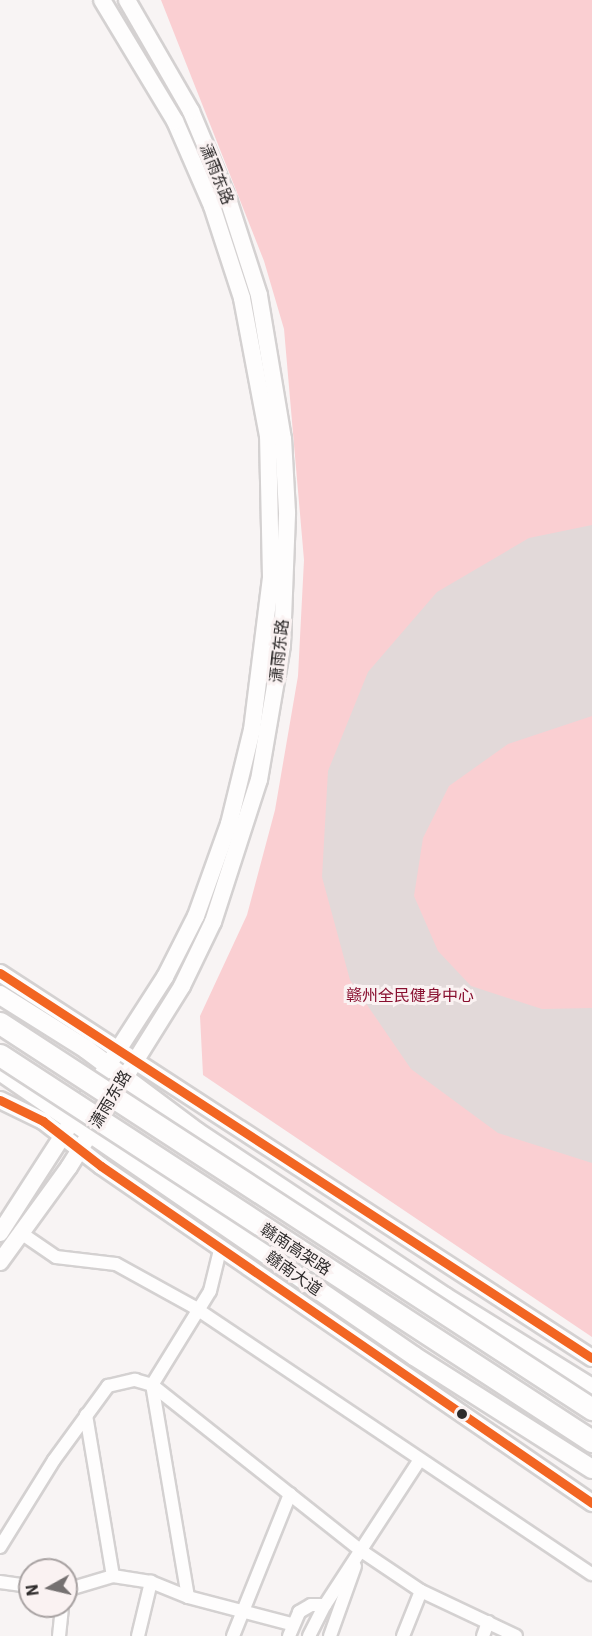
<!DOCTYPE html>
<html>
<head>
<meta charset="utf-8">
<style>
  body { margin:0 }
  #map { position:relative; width:592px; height:1636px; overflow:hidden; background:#f8f4f4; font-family:"IBM Plex Sans","Noto Sans SC",sans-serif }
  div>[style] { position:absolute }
  .green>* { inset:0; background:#facfd2 }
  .building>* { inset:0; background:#e2d9d9 }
  .roads { filter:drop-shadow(2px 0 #d4d1d1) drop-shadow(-2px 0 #d4d1d1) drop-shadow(0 2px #d4d1d1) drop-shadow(0 -2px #d4d1d1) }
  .street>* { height:12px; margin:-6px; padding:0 6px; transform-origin:6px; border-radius:6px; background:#fefdfd }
  .secondary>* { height:16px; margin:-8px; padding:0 8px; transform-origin:8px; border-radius:8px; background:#fefdfd }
  .primary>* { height:18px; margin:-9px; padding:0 9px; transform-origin:9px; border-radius:9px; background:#fefdfd }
  .bridges { filter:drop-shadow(2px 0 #d4d1d1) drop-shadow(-2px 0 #d4d1d1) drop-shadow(0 2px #d4d1d1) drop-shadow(0 -2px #d4d1d1) }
  .highway-bridge>* { height:21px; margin:-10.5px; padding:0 10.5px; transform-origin:10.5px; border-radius:10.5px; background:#fefdfd }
  .bus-1>* { height:9px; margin:-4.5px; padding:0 4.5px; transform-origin:4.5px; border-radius:4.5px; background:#f26522 }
  .dots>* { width:16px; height:16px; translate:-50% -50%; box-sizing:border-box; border:3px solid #faf2f2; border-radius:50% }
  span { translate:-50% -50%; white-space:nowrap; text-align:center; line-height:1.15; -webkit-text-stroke:6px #faf2f2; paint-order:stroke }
  .street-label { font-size:16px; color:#2e2b2b }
  .park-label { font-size:16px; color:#880f2f }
  .north { position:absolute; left:18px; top:1558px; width:60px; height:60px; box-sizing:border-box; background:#faf2f2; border:2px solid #a8a2a2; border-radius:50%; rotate:262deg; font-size:16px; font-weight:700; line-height:24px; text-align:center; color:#2e2b2b }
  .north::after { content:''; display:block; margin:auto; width:21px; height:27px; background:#757171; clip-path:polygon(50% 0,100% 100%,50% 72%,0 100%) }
</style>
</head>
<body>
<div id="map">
  <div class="green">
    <div style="clip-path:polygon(161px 0,592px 0,592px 1337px,203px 1075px,200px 1016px,247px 915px,275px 810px,298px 676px,304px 560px,284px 329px,264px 261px)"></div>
  </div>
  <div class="building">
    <div style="clip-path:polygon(592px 525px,592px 716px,508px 744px,449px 786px,423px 838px,414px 896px,438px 951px,471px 986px,542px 1009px,592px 1008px,592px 1163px,498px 1133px,411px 1069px,350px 980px,322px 877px,328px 771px,368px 672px,437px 592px,529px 538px)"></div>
  </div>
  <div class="roads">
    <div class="street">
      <div style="left:21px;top:1233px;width:42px;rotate:34.4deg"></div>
      <div style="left:56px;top:1257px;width:60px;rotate:6.7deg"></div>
      <div style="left:116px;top:1264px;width:89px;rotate:28.9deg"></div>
      <div style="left:194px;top:1307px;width:479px;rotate:33.9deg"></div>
      <div style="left:86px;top:1415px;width:163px;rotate:80.5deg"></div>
      <div style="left:0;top:1547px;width:102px;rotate:-58.2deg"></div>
      <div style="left:54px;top:1460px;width:92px;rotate:-53.9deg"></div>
      <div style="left:108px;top:1386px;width:28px;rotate:-13deg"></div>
      <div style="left:135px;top:1380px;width:18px;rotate:16deg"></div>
      <div style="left:152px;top:1385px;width:265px;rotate:38.4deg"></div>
      <div style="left:360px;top:1550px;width:73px;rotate:33.9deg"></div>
      <div style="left:421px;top:1591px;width:105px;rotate:25.3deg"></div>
      <div style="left:0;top:1582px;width:30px;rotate:8deg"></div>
      <div style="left:66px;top:1590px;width:49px;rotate:-16.6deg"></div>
      <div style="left:113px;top:1576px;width:38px;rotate:9deg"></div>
      <div style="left:151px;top:1582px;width:40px;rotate:22deg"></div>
      <div style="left:188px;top:1597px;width:106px;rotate:14.7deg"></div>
      <div style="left:188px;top:1597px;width:215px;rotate:-99.6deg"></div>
      <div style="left:152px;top:1385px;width:110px;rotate:-58.3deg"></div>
      <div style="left:210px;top:1291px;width:46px;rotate:-76.3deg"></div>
      <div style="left:59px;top:1636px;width:30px;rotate:-84deg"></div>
      <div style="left:138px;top:1636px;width:56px;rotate:-76.5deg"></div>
      <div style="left:233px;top:1636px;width:153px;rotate:-68.1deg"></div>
      <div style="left:289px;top:1636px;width:26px;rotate:-67deg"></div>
      <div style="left:299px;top:1612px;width:14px;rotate:-30deg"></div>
      <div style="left:311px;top:1605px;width:14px"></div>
      <div style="left:309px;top:1636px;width:35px;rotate:-63deg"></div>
      <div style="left:325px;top:1605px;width:172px;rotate:-56.9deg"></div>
      <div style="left:330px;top:1636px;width:74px;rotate:-70.3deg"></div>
      <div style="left:403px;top:1636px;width:48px;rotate:-68.2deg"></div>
      <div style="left:483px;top:1636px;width:15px;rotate:-70deg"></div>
    </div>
    <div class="secondary">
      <div style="left:0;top:973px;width:706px;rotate:33.04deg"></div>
      <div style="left:0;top:1100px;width:48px;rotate:26deg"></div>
      <div style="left:43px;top:1121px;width:73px;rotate:37.8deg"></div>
      <div style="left:101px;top:1166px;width:596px;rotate:34.46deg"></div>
      <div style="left:0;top:1233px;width:305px;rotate:-57.2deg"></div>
      <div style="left:165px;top:977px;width:68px;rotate:-63.1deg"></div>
      <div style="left:196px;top:916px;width:98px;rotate:-70.3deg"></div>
      <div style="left:229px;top:824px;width:97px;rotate:-76.3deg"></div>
      <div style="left:252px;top:730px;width:154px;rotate:-82.9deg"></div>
      <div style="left:271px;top:577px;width:141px;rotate:-91.2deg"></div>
      <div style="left:268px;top:436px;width:140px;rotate:-100.7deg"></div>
      <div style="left:242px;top:298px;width:97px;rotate:-108.1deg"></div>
      <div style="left:212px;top:206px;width:93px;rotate:-113.5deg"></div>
      <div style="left:175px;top:121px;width:141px;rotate:-121.1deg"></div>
      <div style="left:0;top:1262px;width:117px;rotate:-54deg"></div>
      <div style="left:69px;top:1167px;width:213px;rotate:-58deg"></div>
      <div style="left:182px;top:986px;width:71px;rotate:-64.2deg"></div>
      <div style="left:213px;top:922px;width:149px;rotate:-72.1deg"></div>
      <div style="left:259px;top:780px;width:137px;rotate:-80.3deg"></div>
      <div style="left:282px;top:645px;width:133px;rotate:-87.8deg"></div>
      <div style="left:287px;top:512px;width:73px;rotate:-93.1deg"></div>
      <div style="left:283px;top:439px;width:146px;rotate:-99.5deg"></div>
      <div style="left:259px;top:295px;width:98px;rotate:-107.9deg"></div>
      <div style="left:229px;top:202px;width:99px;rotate:-112.7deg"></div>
      <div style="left:191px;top:111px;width:128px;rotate:-120deg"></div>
    </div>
    <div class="primary">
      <div style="left:0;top:995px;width:102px;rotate:32.1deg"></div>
      <div style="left:86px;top:1049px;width:139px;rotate:36.8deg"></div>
      <div style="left:197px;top:1132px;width:298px;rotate:33.6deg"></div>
      <div style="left:445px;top:1297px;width:173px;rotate:31.8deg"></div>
      <div style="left:0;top:1071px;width:503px;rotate:34.54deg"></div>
      <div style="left:414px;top:1356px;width:211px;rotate:32.4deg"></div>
    </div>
  </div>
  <div class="bridges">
    <div class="highway-bridge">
      <div style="left:0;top:1023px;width:707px;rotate:33.11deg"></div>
      <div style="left:0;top:1055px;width:707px;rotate:33.11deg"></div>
    </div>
  </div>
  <div class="bus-1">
    <div style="left:0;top:973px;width:706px;rotate:33.04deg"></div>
    <div style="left:0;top:1100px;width:48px;rotate:26deg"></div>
    <div style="left:43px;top:1121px;width:73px;rotate:37.8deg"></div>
    <div style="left:101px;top:1166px;width:596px;rotate:34.46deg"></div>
  </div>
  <div class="dots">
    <div style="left:462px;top:1414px;background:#2e2b2b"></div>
  </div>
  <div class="street-label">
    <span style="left:217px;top:174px;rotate:68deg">潇雨东路</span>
    <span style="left:279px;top:651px;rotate:-84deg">潇雨东路</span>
    <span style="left:110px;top:1099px;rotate:-59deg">潇雨东路</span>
    <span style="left:296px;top:1249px;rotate:33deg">赣南高架路</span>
    <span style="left:294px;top:1273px;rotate:35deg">赣南大道</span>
  </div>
  <div class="park-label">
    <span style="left:410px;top:995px">赣州全民健身中心</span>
  </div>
  <div class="north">N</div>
</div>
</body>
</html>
